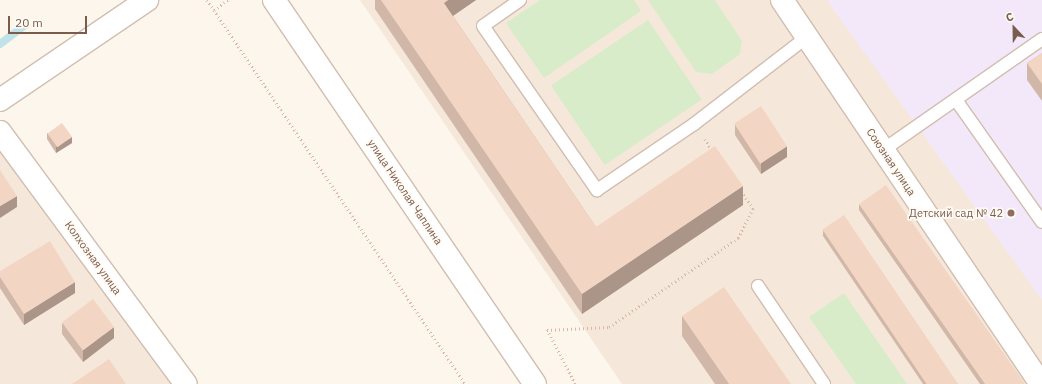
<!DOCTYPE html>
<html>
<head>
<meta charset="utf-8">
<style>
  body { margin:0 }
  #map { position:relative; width:1042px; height:384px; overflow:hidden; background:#fdf6ec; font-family:"IBM Plex Sans",sans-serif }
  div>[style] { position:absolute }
  .residential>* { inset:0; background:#f5e8da }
  .education>* { inset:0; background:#f3e8fa }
  .green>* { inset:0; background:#d8ecc9; transform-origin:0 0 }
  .stream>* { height:8px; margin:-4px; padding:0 4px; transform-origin:4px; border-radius:4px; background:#bfe3e8 }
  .path>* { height:2.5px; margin-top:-1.25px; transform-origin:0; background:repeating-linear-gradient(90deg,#d9b8a5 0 1px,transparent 0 4px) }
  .roads { filter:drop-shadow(1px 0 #d1beb0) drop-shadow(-1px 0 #d1beb0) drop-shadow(0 1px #d1beb0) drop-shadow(0 -1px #d1beb0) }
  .lane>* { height:12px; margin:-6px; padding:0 6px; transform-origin:6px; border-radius:6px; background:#fff }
  .street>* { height:22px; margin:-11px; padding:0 11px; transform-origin:11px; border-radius:11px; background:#fff }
  .secondary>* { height:22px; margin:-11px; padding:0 11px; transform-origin:11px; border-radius:11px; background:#fff }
  .wall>* { inset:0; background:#d1b7a8 }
  .shaded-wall>* { inset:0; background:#aa9588 }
  .building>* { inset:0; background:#f3d5c3; transform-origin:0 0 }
  .dots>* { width:11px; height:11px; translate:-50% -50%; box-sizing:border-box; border:2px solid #fffaf3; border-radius:50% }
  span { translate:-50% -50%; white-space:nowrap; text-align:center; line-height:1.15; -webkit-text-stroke:3.5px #fffaf3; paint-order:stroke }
  .street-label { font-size:11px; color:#7a5c4d }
  .education-label { font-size:11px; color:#785e54 }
  .right { translate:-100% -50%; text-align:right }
  .north { position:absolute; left:994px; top:8px; width:40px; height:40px; -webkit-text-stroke:3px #fffaf3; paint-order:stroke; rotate:338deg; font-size:11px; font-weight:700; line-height:16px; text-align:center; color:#7a5c4d }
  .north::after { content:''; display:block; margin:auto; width:14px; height:18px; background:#7a5c4d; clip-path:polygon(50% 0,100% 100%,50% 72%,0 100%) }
  .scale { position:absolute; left:8px; top:16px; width:79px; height:18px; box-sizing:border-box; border:2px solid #7a5c4d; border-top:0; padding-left:5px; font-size:12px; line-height:14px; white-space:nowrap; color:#7a5c4d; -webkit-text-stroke:3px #fffaf3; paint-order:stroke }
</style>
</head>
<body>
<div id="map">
  <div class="residential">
    <div style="clip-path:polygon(360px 0,1042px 0,1042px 384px,622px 384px)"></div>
    <div style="clip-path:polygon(0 148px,172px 384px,0 384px)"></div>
  </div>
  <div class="education">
    <div style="clip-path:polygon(830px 0,1042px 0,1042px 300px,828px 2px)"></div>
  </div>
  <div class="green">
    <div style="clip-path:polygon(540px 0,634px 0,641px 11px,544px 78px,506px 23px)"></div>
    <div style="clip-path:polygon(648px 0,715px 0,742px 41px,740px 54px,712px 74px,696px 72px)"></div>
    <div style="left:648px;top:20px;width:96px;height:117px;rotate:56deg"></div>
    <div style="clip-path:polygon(844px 293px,907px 384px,856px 384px,809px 317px)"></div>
  </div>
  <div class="stream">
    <div style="left:0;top:44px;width:31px;rotate:-37deg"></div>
  </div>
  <div class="path">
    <div style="left:207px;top:0;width:12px;rotate:55deg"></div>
    <div style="left:214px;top:10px;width:17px;rotate:-36deg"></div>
    <div style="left:214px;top:10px;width:450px;rotate:56.1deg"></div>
    <div style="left:705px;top:139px;width:13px;rotate:58deg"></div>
    <div style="left:575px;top:384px;width:61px;rotate:-117.4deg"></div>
    <div style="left:547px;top:330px;width:62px;rotate:-2.8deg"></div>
    <div style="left:609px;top:327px;width:157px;rotate:-34.6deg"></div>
    <div style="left:738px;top:238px;width:33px;rotate:-63deg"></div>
    <div style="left:753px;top:209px;width:21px;rotate:-125deg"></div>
  </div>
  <div class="roads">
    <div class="lane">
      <div style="left:520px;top:0;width:45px;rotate:144.9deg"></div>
      <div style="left:483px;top:26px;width:200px;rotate:55.2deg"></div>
      <div style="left:597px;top:190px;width:117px;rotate:-34.2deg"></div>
      <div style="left:694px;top:124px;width:143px;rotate:-37.6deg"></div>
      <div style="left:956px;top:100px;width:149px;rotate:54.8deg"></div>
      <div style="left:883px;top:150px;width:194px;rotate:-34.9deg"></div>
      <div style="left:758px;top:286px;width:118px;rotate:56deg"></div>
    </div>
    <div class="street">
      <div style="left:782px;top:0;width:463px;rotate:56deg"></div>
      <div style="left:0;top:100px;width:178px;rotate:-34.2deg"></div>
      <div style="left:0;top:132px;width:313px;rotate:53.6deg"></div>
    </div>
    <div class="secondary">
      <div style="left:274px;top:0;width:464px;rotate:55.8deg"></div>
    </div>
  </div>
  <div class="wall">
    <div style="clip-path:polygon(375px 0,476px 0,453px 16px,596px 227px,743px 205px,582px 314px,375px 9px)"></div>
    <div style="clip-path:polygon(1042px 53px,1042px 101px,1027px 80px,1027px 63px)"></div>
    <div style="clip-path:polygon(735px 124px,787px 157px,761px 174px,735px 135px)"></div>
    <div style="clip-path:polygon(47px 133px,72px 143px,56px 153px,47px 139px)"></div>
    <div style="clip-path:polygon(859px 204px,1024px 384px,980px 384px,859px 210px)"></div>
    <div style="clip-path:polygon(823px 230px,958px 384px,923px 384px,823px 236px)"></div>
    <div style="clip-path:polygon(0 271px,75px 293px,24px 325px,0 288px)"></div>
    <div style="clip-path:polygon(682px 316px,791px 384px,715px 384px,682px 336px)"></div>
    <div style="clip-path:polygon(62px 323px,114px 338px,83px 362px,62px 334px)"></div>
  </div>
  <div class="shaded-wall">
    <div style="clip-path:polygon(448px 0,476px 0,444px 22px,444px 3px)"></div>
    <div style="clip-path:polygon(72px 137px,72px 143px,56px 153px,56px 147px)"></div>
    <div style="clip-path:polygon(787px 146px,787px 157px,761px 174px,761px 163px)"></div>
    <div style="clip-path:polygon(743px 186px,743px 205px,582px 314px,582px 294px)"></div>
    <div style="clip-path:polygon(17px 196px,17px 207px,0 218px,0 206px)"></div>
    <div style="clip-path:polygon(75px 282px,75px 293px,24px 325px,24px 314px)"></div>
    <div style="clip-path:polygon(114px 327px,114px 338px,83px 362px,83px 350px)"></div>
  </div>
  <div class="building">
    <div style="clip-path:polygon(381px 0,448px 0,444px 3px,596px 227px,715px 146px,743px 186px,582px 294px)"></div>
    <div style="clip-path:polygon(1042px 53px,1042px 84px,1027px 63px)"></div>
    <div style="left:761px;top:106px;width:48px;height:32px;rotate:57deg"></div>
    <div style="left:62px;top:123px;width:17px;height:18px;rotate:54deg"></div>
    <div style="clip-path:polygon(0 170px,17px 196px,0 206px)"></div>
    <div style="left:886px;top:185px;width:242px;height:33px;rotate:55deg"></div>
    <div style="left:844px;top:215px;width:204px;height:26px;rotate:56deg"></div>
    <div style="clip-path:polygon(50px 241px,75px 282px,24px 314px,0 277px,0 271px)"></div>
    <div style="clip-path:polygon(724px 287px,791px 384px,729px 384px,682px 316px)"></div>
    <div style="left:93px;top:299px;width:35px;height:39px;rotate:53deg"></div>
    <div style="clip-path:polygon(109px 359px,126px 384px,72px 384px)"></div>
  </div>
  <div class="dots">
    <div style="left:1011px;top:213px;background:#8d6e63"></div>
  </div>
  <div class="street-label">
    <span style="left:891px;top:162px;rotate:56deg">Союзная улица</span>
    <span style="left:405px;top:192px;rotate:56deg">улица Николая Чаплина</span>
    <span style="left:93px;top:258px;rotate:54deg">Колхозная улица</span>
  </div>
  <div class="education-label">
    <span class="right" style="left:1003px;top:213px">Детский сад № 42</span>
  </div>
  <div class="north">С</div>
  <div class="scale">20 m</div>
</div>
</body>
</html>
